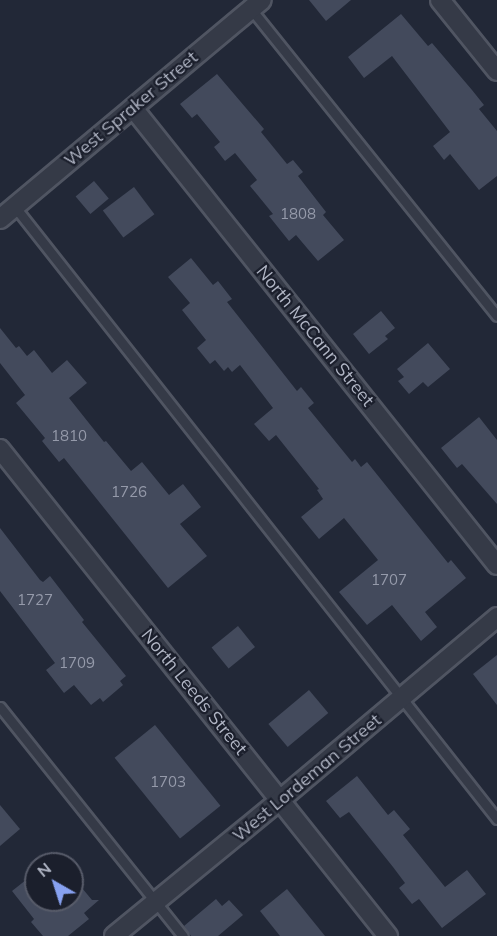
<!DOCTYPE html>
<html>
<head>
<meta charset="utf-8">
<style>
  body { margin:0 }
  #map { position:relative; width:497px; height:936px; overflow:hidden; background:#222837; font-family:Mulish,sans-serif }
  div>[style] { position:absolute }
  .building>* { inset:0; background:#434a5c; transform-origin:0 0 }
  .roads { filter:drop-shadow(2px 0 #505562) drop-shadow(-2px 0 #505562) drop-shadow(0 2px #505562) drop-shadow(0 -2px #505562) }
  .lane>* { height:9px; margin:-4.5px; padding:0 4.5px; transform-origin:4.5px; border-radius:4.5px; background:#353a47 }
  .street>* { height:18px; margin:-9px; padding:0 9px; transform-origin:9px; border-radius:9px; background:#353a47 }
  span { translate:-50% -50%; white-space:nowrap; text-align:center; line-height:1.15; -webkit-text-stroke:4.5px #1b1f2c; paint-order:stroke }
  .number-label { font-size:15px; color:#959aaa }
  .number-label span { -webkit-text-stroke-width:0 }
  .street-label { font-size:18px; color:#b0b5c4 }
  .north { position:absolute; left:24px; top:852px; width:60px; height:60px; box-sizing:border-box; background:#1b1f2c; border:2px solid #575b69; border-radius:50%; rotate:321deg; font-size:16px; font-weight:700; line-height:24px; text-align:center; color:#b0b5c4 }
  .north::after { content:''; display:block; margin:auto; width:21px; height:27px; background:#87a1f1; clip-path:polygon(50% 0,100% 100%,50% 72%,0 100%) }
</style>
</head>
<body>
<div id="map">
  <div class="building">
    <div style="clip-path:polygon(309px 0,351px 0,326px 21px)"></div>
    <div style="clip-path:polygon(401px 14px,428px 46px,432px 43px,472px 90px,484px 105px,479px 109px,497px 131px,497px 176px,479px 190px,450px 154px,444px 160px,433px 146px,450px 132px,392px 56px,364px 78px,348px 57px)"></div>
    <div style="clip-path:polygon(217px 74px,264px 129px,261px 132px,287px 164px,293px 160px,303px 172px,298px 176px,326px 212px,323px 215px,344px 240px,318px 261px,296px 235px,289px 241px,269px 216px,273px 214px,250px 186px,257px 180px,235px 153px,225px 161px,214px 147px,220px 142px,197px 114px,192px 118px,180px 104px)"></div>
    <div style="left:94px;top:181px;width:23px;height:24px;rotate:50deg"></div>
    <div style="left:134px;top:187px;width:34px;height:39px;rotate:53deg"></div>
    <div style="clip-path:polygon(191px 258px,213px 285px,218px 281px,232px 299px,227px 302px,297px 391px,301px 387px,314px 403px,308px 408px,352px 462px,355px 459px,361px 467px,367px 462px,448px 563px,451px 560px,466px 578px,425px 612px,437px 627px,421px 641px,392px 605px,367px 625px,339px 592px,378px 560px,344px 518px,319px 539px,301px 517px,323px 499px,317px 490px,319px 489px,276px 435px,269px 441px,254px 424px,273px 408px,240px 365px,232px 372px,228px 367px,224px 371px,215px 360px,210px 364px,197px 348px,206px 340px,182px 310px,190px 303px,168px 277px)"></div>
    <div style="clip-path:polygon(381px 311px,395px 328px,385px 336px,388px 339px,369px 354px,353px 334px)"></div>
    <div style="clip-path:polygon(0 328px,16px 348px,19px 346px,27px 356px,34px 350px,52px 373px,67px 360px,87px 383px,69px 398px,104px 442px,106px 441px,131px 471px,142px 462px,169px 495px,183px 484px,201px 507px,180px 524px,207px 556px,168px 588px,64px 458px,59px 462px,42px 441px,45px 438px,16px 403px,25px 395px,0 363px)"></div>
    <div style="clip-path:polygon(428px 343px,450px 369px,428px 387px,423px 382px,409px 394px,398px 381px,404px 377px,397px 369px)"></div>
    <div style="clip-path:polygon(479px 417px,497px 440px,497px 504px,462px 464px,457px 468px,441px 448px)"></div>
    <div style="clip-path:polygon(0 528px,40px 580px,43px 582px,50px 576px,84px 620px,82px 622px,126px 676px,120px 681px,123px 685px,103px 702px,100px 698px,91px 705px,74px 685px,64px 693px,46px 670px,55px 663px,0 591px)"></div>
    <div style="left:238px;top:626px;width:27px;height:34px;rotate:51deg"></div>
    <div style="clip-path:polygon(497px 655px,497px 705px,473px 674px)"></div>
    <div style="left:309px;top:690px;width:30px;height:53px;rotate:50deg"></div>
    <div style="left:155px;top:725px;width:104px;height:52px;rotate:51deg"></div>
    <div style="clip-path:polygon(357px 776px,388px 815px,394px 810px,410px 829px,403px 835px,445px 887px,467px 870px,486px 894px,442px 928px,419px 899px,412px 904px,399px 888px,405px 883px,393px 867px,349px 812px,340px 818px,326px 801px)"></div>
    <div style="clip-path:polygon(0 805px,20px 829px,0 846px)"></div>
    <div style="clip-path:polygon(36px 872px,36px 900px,72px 900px,72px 876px,92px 900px,99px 900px,84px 913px,89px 919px,68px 936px,43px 936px,31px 922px,34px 919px,12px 891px)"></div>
    <div style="clip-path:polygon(287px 889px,325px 936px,280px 936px,260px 911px)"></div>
    <div style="clip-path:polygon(216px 899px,222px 906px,229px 900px,243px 915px,218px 936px,191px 936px,184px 926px)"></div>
  </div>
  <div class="roads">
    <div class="lane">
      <div style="left:251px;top:9px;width:393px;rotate:51.3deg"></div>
      <div style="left:15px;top:207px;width:779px;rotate:51.78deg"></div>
      <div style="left:0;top:707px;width:293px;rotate:51.4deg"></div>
    </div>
    <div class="street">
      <div style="left:440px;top:0;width:91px;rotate:51.2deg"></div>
      <div style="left:133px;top:108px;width:584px;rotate:51.46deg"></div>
      <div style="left:0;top:219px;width:341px;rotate:-39.9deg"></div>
      <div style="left:0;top:449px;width:623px;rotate:51.46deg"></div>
      <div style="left:114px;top:936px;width:215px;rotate:-39.3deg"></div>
      <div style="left:280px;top:800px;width:284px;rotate:-40.1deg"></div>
    </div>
  </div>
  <div class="number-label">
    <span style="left:298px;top:214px">1808</span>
    <span style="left:69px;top:436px">1810</span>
    <span style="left:129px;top:492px">1726</span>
    <span style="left:389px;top:580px">1707</span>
    <span style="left:35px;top:600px">1727</span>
    <span style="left:77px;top:663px">1709</span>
    <span style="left:168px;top:782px">1703</span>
  </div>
  <div class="street-label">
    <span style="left:131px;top:109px;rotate:-40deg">West Spraker Street</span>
    <span style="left:315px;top:336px;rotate:51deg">North McCann Street</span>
    <span style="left:194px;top:692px;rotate:51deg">North Leeds Street</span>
    <span style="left:307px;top:778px;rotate:-40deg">West Lordeman Street</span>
  </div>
  <div class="north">N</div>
</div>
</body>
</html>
